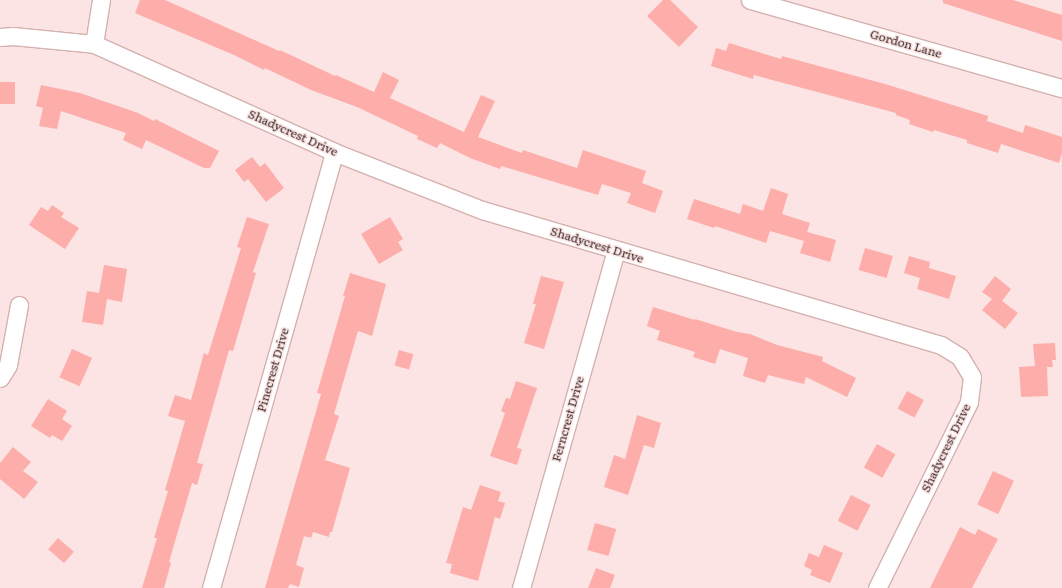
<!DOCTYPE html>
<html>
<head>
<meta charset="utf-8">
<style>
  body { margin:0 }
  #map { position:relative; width:1062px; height:588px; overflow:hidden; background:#fbe4e3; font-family:Literata,serif }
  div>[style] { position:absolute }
  .building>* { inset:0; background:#fdadaa; transform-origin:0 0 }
  .roads { filter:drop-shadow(1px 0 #d4b1af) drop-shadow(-1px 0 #d4b1af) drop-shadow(0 1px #d4b1af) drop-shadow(0 -1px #d4b1af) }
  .street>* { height:17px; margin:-8.5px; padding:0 8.5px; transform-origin:8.5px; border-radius:8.5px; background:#fff }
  span { translate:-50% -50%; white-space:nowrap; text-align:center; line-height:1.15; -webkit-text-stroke:3px #fbe4e3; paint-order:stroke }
  .street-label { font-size:12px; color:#372928 }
</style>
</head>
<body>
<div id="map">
  <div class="building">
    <div style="clip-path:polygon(140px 0,165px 0,279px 51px,280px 50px,335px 76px,336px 75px,374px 92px,383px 72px,399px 80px,390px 98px,464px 132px,481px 95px,495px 101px,478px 137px,522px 153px,523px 150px,577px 168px,583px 150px,646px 171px,642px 183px,663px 191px,655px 213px,627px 203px,631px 193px,602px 184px,598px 195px,501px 166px,500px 169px,470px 158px,440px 143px,437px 148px,417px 139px,418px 136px,357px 107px,311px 90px,265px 68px,264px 70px,234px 55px,135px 13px)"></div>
    <div style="clip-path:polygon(663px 0,670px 0,698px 27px,679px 47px,647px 16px)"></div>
    <div style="clip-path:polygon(943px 0,1013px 0,1062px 15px,1062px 41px,943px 3px)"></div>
    <div style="clip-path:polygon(729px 43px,781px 59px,782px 56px,885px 84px,988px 116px,987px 121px,1023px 133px,1025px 125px,1062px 137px,1062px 153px,1059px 163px,1001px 144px,998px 153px,967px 143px,967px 140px,934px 130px,933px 132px,909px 124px,910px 120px,896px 115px,896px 113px,754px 75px,753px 79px,711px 66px,716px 48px,726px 51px)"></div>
    <div style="left:0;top:82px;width:15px;height:22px"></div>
    <div style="clip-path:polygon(41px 85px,80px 93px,138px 113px,154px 121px,155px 119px,219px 151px,210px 168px,204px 168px,146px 140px,142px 149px,123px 140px,126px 133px,61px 111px,57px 129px,39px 126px,43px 108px,36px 106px)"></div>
    <div style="clip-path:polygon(252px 157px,260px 167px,265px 163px,284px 188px,266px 202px,248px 179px,244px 182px,235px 170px)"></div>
    <div style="clip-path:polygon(771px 188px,788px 194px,782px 214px,810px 223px,807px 232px,836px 240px,830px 262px,800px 253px,804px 241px,770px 231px,766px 243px,715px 226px,714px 228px,687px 219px,694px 199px,740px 214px,743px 204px,763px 211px)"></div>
    <div style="clip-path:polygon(52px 205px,64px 213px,61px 217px,79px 228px,65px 249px,29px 225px,41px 207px,48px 211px)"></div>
    <div style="clip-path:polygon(247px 217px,269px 224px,253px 272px,256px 273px,233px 351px,229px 350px,197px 463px,203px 464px,197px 485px,192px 483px,169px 562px,171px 563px,164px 588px,142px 588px,157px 538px,154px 538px,168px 491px,165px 490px,185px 421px,168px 416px,175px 395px,191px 400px,204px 353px,208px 355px,241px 248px,237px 247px)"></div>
    <div style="clip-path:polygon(390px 217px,403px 239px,398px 242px,403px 250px,379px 264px,361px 234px)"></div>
    <div style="left:865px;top:248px;width:29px;height:23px;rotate:16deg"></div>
    <div style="clip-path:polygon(909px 256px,930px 262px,929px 268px,956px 276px,949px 299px,917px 289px,920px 278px,904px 273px)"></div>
    <div style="clip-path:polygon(104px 265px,127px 269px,122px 302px,107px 299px,103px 325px,82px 322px,87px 291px,99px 293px)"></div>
    <div style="clip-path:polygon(350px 273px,386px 284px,372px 336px,358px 331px,334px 414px,339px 416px,325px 460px,350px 468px,332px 532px,330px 532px,329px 537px,313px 532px,311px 538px,304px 536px,296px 565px,304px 568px,299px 587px,290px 584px,288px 588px,265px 588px,321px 394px,317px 393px,345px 296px,343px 296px)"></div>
    <div style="clip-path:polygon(541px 276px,564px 282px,544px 349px,524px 343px,536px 304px,533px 304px)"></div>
    <div style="clip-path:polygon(995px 276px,1011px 289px,1002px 301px,1018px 313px,1005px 329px,982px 310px,992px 299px,982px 292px)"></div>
    <div style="clip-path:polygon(653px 307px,695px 320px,695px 319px,737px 332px,750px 334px,777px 345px,823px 357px,822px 361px,856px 378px,847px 397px,806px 377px,804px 384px,768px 375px,765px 383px,743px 376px,748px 358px,720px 349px,715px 364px,693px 357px,695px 352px,657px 340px,660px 331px,647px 326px)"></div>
    <div style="clip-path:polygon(1055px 343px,1056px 360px,1052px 360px,1053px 367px,1047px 367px,1048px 396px,1021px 397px,1019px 367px,1035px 366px,1033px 344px)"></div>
    <div style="left:72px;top:349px;width:22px;height:31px;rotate:24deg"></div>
    <div style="left:399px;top:350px;width:15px;height:16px;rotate:16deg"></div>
    <div style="clip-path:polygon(516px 381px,537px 388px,517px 448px,522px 449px,517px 465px,490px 456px,505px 413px,501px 411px,506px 398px,510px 399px)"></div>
    <div style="left:907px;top:391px;width:19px;height:20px;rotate:28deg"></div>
    <div style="clip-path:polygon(48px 399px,67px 411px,62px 419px,72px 426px,62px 441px,52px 435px,50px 438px,31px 426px)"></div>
    <div style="clip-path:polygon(637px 415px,661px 423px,654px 448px,644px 445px,628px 495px,604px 487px,614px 455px,625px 459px)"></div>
    <div style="left:877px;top:444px;width:21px;height:27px;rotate:29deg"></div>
    <div style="clip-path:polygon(13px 447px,31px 462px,23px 471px,38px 482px,24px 499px,0 479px,0 463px)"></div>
    <div style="left:993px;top:471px;width:23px;height:37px;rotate:25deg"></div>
    <div style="clip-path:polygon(480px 485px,501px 492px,498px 501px,505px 503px,500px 519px,495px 517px,478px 581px,450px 573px,452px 564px,446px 563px,463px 507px,471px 510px)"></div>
    <div style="left:851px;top:495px;width:22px;height:29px;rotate:27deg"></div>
    <div style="left:595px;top:523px;width:22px;height:28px;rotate:16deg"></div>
    <div style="clip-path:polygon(960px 527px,975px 535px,978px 529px,998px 539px,972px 588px,930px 588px)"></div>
    <div style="left:58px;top:538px;width:21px;height:15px;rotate:41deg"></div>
    <div style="clip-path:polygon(824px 545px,843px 553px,830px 583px,810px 575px,812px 570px,804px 566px,809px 553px,819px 557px)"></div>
    <div style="clip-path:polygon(596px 568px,615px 575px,610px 588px,588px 588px)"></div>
  </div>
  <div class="roads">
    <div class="street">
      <div style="left:750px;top:0;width:324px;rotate:15.8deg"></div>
      <div style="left:0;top:37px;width:13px;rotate:-4deg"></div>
      <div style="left:13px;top:36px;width:81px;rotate:5.6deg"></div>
      <div style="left:94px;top:44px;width:263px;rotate:24.2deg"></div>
      <div style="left:334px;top:152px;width:159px;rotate:21.4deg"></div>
      <div style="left:482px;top:210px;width:478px;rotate:16.4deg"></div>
      <div style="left:941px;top:345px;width:22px;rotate:32deg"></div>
      <div style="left:960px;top:357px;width:23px;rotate:59deg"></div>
      <div style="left:972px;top:377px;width:25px;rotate:97deg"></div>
      <div style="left:969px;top:402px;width:208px;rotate:116.3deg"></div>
      <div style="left:94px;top:44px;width:45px;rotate:-81deg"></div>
      <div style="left:0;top:378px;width:15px;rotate:-58deg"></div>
      <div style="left:8px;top:365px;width:61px;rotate:-79.6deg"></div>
      <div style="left:211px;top:588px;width:453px;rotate:-74.2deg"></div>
      <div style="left:521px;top:588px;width:350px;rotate:-74.3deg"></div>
    </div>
  </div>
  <div class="street-label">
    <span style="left:906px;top:44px;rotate:16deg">Gordon Lane</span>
    <span style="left:293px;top:133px;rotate:24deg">Shadycrest Drive</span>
    <span style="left:597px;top:245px;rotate:17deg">Shadycrest Drive</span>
    <span style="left:273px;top:370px;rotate:-74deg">Pinecrest Drive</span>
    <span style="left:568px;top:419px;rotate:-74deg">Ferncrest Drive</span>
    <span style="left:946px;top:448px;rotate:-64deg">Shadycrest Drive</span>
  </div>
</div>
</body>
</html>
